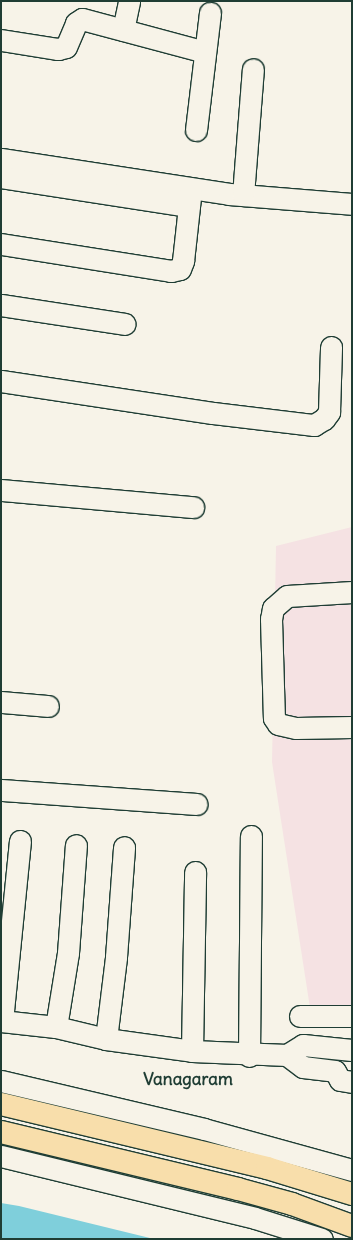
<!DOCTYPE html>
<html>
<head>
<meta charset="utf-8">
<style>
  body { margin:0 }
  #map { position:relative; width:353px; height:1240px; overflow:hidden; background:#f7f3e8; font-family:Delius,sans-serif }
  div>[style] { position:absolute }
  .built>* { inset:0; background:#f5e2e3 }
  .water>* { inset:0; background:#7fcfdb }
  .roads { filter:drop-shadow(1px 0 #1f3d34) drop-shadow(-1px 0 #1f3d34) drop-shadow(0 1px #1f3d34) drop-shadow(0 -1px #1f3d34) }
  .minor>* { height:21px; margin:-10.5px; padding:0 10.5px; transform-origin:10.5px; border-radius:10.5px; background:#f7f3e8 }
  .highway>* { height:22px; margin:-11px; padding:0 11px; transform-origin:11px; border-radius:11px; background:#f8deab }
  span { translate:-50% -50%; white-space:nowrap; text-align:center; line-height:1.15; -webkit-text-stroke:3px #f7f3e8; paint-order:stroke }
  .district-label { font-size:17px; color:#1f3d34; font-weight:700 }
  .frame { position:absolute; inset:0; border:2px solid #1f3d34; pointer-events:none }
</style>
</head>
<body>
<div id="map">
  <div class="built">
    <div style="clip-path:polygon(352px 527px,352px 1008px,310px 1008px,272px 762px,276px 546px)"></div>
  </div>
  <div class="water">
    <div style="clip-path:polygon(1px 1203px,19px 1206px,154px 1239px,1px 1239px)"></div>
  </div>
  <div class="roads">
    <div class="minor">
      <div style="left:123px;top:30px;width:30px;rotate:-78deg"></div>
      <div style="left:1px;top:40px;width:58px;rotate:9deg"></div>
      <div style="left:58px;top:49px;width:8px;rotate:-14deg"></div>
      <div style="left:66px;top:47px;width:26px;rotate:-67deg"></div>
      <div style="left:76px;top:23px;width:7px;rotate:-34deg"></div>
      <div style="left:82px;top:19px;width:127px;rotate:15deg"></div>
      <div style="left:196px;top:130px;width:118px;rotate:-83.2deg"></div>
      <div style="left:1px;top:159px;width:231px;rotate:8.7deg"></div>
      <div style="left:229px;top:194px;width:123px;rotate:4.6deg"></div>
      <div style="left:1px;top:177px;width:190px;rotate:8.8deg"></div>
      <div style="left:243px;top:195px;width:126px;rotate:-85.5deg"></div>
      <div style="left:1px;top:244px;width:172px;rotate:9deg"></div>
      <div style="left:171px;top:271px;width:9px;rotate:-13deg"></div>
      <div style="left:180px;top:269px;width:9px;rotate:-69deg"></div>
      <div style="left:183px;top:261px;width:73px;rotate:-83.7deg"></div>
      <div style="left:1px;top:305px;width:125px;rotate:8.7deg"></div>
      <div style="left:1px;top:381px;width:214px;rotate:8.6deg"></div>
      <div style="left:213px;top:413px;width:102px;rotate:6.8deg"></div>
      <div style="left:314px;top:425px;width:12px;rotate:-31deg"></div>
      <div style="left:324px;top:419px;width:9px;rotate:-54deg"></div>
      <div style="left:329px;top:412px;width:65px;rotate:-88.2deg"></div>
      <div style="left:1px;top:490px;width:193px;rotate:5.1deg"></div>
      <div style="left:352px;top:592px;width:65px;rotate:176.5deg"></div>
      <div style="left:287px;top:596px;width:18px;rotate:139deg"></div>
      <div style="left:273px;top:608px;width:11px;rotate:100deg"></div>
      <div style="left:271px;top:619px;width:99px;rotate:88.3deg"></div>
      <div style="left:274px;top:718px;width:7px;rotate:56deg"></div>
      <div style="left:278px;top:724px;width:18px;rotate:13deg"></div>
      <div style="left:296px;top:728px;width:56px;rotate:-1deg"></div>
      <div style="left:1px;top:702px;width:47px;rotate:4.9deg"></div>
      <div style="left:1px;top:790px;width:196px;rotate:4.1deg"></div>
      <div style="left:300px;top:1016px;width:52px"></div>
      <div style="left:1px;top:1021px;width:55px;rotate:6.2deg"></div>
      <div style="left:56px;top:1027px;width:51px;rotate:13.5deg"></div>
      <div style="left:106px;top:1039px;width:87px;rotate:7.9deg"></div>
      <div style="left:192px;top:1051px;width:95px;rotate:2.4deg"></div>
      <div style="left:287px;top:1055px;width:19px;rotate:-32deg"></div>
      <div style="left:303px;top:1045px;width:49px;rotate:5.8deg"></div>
      <div style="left:2px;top:1021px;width:181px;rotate:-84.3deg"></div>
      <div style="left:56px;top:1027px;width:75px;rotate:-80.8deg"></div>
      <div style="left:68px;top:953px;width:108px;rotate:-85.8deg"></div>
      <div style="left:106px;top:1039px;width:83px;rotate:-83deg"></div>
      <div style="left:116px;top:957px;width:110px;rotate:-85.8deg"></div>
      <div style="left:192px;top:1051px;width:179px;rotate:-89deg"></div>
      <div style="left:287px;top:1055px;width:20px;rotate:37deg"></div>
      <div style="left:303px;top:1067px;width:32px;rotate:7deg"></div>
      <div style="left:335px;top:1071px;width:10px;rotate:61deg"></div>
      <div style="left:340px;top:1080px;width:12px;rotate:9deg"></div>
      <div style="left:249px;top:1056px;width:220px;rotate:-89.5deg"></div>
      <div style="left:1px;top:1081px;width:209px;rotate:13.3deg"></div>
      <div style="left:204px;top:1129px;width:154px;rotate:15.5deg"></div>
      <div style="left:1px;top:1156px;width:261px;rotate:13.7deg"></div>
      <div style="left:255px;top:1218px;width:70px;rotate:17.4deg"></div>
    </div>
    <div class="highway">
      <div style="left:1px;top:1104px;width:274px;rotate:13.5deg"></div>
      <div style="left:267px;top:1168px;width:89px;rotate:17deg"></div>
      <div style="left:1px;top:1132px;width:244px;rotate:13.5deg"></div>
      <div style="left:238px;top:1189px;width:56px;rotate:15.5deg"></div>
      <div style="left:292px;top:1204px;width:64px;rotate:20.1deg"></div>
    </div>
  </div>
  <div class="district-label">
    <span style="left:188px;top:1080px">Vanagaram</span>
  </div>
  <div class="frame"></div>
</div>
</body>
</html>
